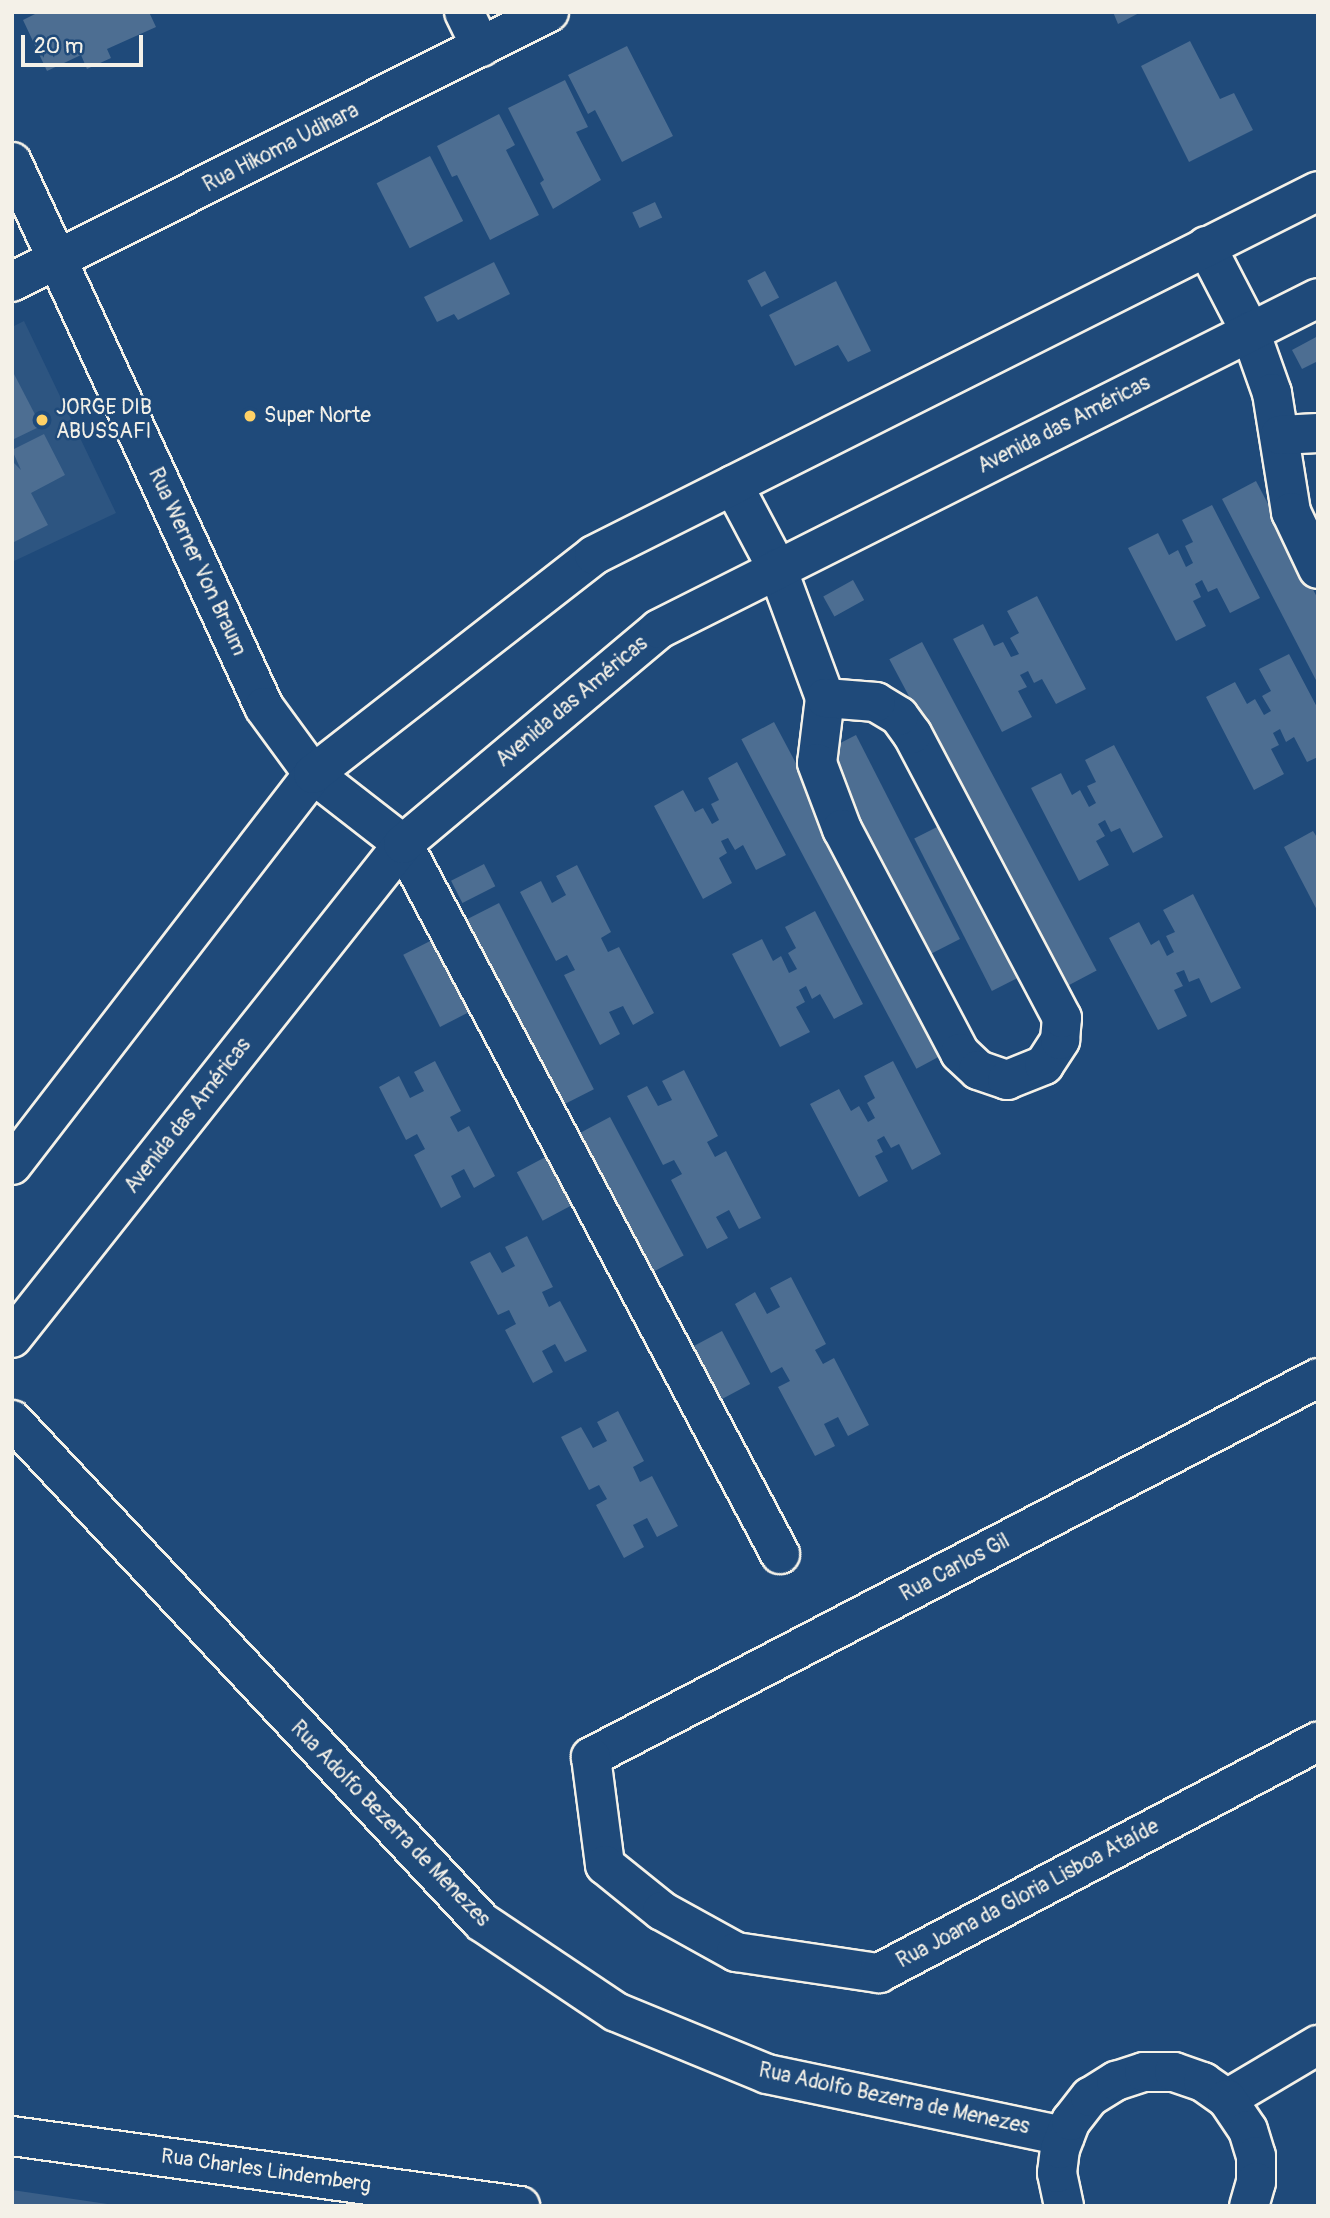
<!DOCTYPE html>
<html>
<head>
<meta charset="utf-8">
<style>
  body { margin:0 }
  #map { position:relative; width:1330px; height:2218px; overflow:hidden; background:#1f4a7a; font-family:Pangolin,sans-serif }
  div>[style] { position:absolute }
  .built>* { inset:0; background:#2d5581 }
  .green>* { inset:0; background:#3a5f88 }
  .building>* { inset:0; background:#4d6e92; transform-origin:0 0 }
  .roads { filter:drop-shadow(2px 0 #f4f1e8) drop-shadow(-2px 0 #f4f1e8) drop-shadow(0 2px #f4f1e8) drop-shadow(0 -2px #f4f1e8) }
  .minor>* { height:38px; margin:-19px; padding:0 19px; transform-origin:19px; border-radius:19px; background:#1f4a7a }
  .major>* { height:38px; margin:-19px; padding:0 19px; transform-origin:19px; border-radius:19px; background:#1f4a7a }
  .dots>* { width:19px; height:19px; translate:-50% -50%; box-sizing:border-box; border:4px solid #1f4a7a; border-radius:50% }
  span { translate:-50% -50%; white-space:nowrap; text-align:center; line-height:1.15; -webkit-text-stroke:5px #1f4a7a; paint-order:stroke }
  .street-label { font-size:21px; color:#f4f1e8 }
  .poi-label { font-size:21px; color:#f4f1e8 }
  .left { translate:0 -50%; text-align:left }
  .frame { position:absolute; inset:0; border:14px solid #f4f1e8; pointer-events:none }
  .scale { position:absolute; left:21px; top:35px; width:122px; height:32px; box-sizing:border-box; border:4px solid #f4f1e8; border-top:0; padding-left:9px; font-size:21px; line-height:24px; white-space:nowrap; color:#f4f1e8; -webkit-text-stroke:5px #1f4a7a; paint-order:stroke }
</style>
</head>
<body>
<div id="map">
  <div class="built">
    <div style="clip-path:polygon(24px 321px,116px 513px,12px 562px,12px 327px)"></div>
  </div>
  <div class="green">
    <div style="clip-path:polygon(12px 2190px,121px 2206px,12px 2206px)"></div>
  </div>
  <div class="building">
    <div style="clip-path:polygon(39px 12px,149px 12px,156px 27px,107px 49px,111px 58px,87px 69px,81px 55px,47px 71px,23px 20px)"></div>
    <div style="clip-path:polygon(1113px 12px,1141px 12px,1118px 24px)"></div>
    <div style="clip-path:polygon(1190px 41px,1220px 99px,1234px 93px,1253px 130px,1189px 162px,1141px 66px)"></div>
    <div style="clip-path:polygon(627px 46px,673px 136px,622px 162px,595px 110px,588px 114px,568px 75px)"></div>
    <div style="clip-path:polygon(565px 80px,588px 127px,576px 132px,601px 180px,553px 209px,540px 183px,544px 180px,508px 108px)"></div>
    <div style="clip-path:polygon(499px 114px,515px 145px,506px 150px,539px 215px,490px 240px,457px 175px,452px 177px,437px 146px)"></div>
    <div style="left:430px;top:156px;width:73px;height:60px;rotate:63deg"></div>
    <div style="left:655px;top:202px;width:17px;height:25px;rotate:65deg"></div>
    <div style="clip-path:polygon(494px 262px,510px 294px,458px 320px,454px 314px,437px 322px,424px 297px)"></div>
    <div style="left:765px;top:271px;width:30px;height:20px;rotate:62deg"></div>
    <div style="clip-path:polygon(836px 281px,871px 351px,848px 362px,838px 345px,795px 366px,769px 315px)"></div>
    <div style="clip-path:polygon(1318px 336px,1318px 361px,1302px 369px,1292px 350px)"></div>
    <div style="clip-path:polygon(14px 374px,41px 426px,12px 440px,12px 375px)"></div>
    <div style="clip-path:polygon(44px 434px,65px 475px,31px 493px,48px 525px,12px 543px,12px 461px,21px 470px,12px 450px)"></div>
    <div style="clip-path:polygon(1256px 481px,1318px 599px,1318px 684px,1222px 499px)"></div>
    <div style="clip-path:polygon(1212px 505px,1260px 598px,1230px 613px,1217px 588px,1208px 592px,1202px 580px,1195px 584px,1201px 597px,1193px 601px,1206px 626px,1176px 641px,1128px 548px,1158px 533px,1169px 555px,1178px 550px,1186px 567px,1193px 563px,1185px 546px,1193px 542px,1182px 520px)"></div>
    <div style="left:853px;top:580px;width:23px;height:34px;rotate:61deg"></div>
    <div style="clip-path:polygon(1037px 596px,1086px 689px,1056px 704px,1042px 679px,1034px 683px,1028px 671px,1020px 675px,1027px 687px,1018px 691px,1032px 717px,1002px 732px,953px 639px,983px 624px,994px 646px,1003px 642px,1011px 657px,1019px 654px,1010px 638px,1019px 633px,1007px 611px)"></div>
    <div style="left:922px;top:642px;width:372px;height:37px;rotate:62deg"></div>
    <div style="clip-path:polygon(1289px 654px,1318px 709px,1318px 757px,1307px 762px,1294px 737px,1286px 742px,1280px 729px,1273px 733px,1279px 745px,1271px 749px,1284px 774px,1254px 790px,1206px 697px,1235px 682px,1247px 704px,1255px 699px,1264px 715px,1271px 711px,1262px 696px,1271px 691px,1259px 669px)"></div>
    <div style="left:774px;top:722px;width:373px;height:37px;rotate:62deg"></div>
    <div style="left:856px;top:735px;width:229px;height:39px;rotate:63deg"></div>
    <div style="clip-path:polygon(1114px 745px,1163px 837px,1133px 853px,1120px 828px,1111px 832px,1105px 820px,1098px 824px,1105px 836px,1096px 841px,1109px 865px,1079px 881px,1031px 788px,1061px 773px,1072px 795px,1080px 790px,1089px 807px,1096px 803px,1087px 786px,1096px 782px,1085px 760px)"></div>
    <div style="clip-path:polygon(737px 762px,786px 855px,756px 870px,743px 845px,735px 850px,728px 838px,721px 841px,727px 853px,719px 858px,732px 883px,703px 899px,654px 806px,683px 790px,695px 812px,703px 808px,712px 824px,719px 820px,711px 804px,719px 800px,708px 778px)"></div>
    <div style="left:941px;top:825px;width:171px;height:30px;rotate:63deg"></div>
    <div style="clip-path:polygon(1313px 831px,1318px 839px,1318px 912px,1284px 847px)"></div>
    <div style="left:484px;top:864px;width:25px;height:37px;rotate:63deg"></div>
    <div style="clip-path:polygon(577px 865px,611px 932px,601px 938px,608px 952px,619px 947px,654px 1013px,633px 1025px,623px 1006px,609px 1012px,620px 1034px,600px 1045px,564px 975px,575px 970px,567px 955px,556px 961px,520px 892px,541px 881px,552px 903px,566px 895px,556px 876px)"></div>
    <div style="clip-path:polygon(1193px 894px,1241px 988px,1211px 1003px,1199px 978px,1189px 982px,1184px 970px,1176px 973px,1183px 986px,1174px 990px,1187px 1016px,1158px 1030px,1109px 938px,1139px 922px,1151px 945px,1159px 940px,1167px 956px,1174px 952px,1166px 936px,1175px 932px,1163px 910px)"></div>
    <div style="left:499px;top:903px;width:209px;height:42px;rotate:63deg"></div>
    <div style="clip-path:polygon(815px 911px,863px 1004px,834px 1019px,820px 994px,812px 999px,806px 986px,799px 990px,805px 1002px,796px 1007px,810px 1032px,780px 1047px,732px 954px,762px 939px,773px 961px,781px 956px,789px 973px,797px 969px,788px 953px,796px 948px,785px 927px)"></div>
    <div style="left:438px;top:937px;width:81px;height:39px;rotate:63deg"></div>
    <div style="clip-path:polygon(435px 1061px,461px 1111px,450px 1117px,458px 1132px,469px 1126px,495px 1176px,474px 1188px,464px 1169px,451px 1176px,461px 1197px,441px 1208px,414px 1155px,425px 1149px,417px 1134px,406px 1140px,379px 1087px,399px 1076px,410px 1098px,424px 1091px,414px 1072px)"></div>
    <div style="clip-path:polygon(893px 1061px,941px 1154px,912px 1170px,899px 1144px,891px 1148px,884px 1136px,877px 1140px,883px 1152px,875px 1156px,888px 1181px,859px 1197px,810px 1104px,839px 1089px,851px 1111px,859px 1106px,868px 1122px,875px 1118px,867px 1103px,875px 1098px,864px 1076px)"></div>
    <div style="clip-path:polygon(684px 1070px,718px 1136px,707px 1142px,715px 1157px,726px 1151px,761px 1218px,739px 1229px,729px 1210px,716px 1217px,728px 1238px,707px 1249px,671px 1180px,682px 1174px,674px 1160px,663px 1165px,627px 1096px,647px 1086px,658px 1106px,672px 1100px,662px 1081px)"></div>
    <div style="left:610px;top:1117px;width:157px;height:41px;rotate:62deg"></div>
    <div style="left:553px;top:1153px;width:55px;height:41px;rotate:62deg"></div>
    <div style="clip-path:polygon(527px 1236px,553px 1287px,542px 1292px,549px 1307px,560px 1301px,587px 1351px,565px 1362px,555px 1344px,542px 1351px,553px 1372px,533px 1383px,505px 1330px,516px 1324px,509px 1310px,498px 1315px,470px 1262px,490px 1252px,502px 1273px,515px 1266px,505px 1247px)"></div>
    <div style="clip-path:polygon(791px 1277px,826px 1344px,815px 1350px,823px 1364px,834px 1358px,869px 1425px,848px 1436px,838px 1417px,824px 1424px,835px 1446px,815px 1456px,778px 1387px,790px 1381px,782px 1367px,771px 1373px,735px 1304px,755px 1292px,767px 1314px,780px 1307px,770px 1288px)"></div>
    <div style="left:722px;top:1331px;width:60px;height:35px;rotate:62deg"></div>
    <div style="clip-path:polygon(618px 1411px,644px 1461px,633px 1467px,640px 1482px,652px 1476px,678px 1526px,657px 1537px,647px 1518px,633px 1525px,644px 1547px,624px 1558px,596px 1505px,607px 1499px,599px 1485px,589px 1490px,561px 1437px,581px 1427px,593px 1448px,607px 1441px,597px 1422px)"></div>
  </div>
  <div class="roads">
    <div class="minor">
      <div style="left:464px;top:12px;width:39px;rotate:64deg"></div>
      <div style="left:12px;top:162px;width:600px;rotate:65.18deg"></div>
      <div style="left:264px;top:707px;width:83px;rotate:53.8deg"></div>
      <div style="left:313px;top:774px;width:114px;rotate:37.9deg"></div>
      <div style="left:403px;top:844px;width:804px;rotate:62.03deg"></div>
      <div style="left:1206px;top:246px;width:96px;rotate:62.6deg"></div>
      <div style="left:1250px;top:331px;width:66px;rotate:70.5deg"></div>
      <div style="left:1272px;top:393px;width:121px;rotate:80.9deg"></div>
      <div style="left:1291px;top:512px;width:63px;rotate:64.7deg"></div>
      <div style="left:12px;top:282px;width:601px;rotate:-26.69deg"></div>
      <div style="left:1280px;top:435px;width:38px;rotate:-3deg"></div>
      <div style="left:733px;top:485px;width:94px;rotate:62.1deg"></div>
      <div style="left:777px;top:568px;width:139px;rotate:69.7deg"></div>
      <div style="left:825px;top:698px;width:65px;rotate:97deg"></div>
      <div style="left:817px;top:763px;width:71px;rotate:69.3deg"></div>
      <div style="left:842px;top:829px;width:253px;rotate:62.2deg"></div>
      <div style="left:960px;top:1053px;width:25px;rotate:43deg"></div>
      <div style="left:978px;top:1070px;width:31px;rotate:19deg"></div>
      <div style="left:1007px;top:1080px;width:40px;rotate:-22deg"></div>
      <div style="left:1044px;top:1065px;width:30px;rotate:-57deg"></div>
      <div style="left:1060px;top:1040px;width:22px;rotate:-85deg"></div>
      <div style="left:1062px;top:1018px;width:321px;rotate:-117.8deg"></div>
      <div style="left:912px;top:734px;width:22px;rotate:-126deg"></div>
      <div style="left:899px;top:716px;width:27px;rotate:-149deg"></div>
      <div style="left:876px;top:702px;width:51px;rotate:-175.5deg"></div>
      <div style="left:1318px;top:1378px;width:820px;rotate:152.47deg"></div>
      <div style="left:591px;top:1757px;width:109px;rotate:82.6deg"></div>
      <div style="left:605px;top:1865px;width:73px;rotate:38.9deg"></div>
      <div style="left:662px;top:1911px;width:85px;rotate:29deg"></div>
      <div style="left:736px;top:1952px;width:145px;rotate:8.4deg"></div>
      <div style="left:879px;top:1973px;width:496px;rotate:-27.8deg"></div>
      <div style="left:12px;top:1420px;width:688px;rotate:46.89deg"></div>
      <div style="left:482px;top:1922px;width:161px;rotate:33.9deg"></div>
      <div style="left:616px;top:2012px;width:163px;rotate:22.3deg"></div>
      <div style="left:767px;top:2074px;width:304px;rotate:11.8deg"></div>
      <div style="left:1227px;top:2099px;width:106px;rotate:-30.7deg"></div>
      <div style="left:12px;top:2136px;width:513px;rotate:7.85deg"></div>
      <div style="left:1064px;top:2206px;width:34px;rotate:-102deg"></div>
      <div style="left:1057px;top:2173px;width:24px;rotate:-83deg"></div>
      <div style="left:1060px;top:2149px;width:30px;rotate:-69deg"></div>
      <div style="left:1071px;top:2121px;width:31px;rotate:-52deg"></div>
      <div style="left:1090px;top:2097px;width:31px;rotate:-32deg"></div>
      <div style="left:1116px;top:2081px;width:29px;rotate:-18deg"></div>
      <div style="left:1144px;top:2072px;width:30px"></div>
      <div style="left:1174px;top:2072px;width:31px;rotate:19deg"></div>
      <div style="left:1203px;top:2082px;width:29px;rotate:35deg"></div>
      <div style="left:1227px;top:2099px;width:37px;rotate:56deg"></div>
      <div style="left:1248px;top:2130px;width:27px;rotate:73deg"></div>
      <div style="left:1256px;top:2156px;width:26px;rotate:90deg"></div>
      <div style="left:1256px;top:2182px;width:25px;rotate:106deg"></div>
    </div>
    <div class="major">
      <div style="left:12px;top:1165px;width:493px;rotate:-52.4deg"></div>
      <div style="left:313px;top:774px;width:356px;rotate:-37.9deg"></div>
      <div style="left:594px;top:555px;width:810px;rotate:-26.69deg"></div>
      <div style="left:12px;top:1338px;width:630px;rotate:-51.64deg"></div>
      <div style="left:403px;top:844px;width:334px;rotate:-40deg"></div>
      <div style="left:659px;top:629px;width:737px;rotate:-26.67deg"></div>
    </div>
  </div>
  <div class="dots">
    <div style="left:250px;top:416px;background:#ffd166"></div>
    <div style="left:42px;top:420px;background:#ffd166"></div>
  </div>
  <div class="street-label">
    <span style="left:281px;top:148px;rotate:-27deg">Rua Hikoma Udihara</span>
    <span style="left:1064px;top:425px;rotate:-27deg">Avenida das Américas</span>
    <span style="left:197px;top:562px;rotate:65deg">Rua Werner Von Braum</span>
    <span style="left:572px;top:702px;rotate:-40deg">Avenida das Américas</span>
    <span style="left:188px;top:1116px;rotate:-52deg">Avenida das Américas</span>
    <span style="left:955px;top:1568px;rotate:-28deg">Rua Carlos Gil</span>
    <span style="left:390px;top:1824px;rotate:46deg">Rua Adolfo Bezerra de Menezes</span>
    <span style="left:1028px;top:1894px;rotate:-28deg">Rua Joana da Gloria Lisboa Ataíde</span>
    <span style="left:894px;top:2099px;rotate:12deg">Rua Adolfo Bezerra de Menezes</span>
    <span style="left:266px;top:2171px;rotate:8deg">Rua Charles Lindemberg</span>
  </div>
  <div class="poi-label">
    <span class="left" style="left:56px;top:420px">JORGE DIB<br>ABUSSAFI</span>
    <span class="left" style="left:264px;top:416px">Super Norte</span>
  </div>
  <div class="frame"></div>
  <div class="scale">20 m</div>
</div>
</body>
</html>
